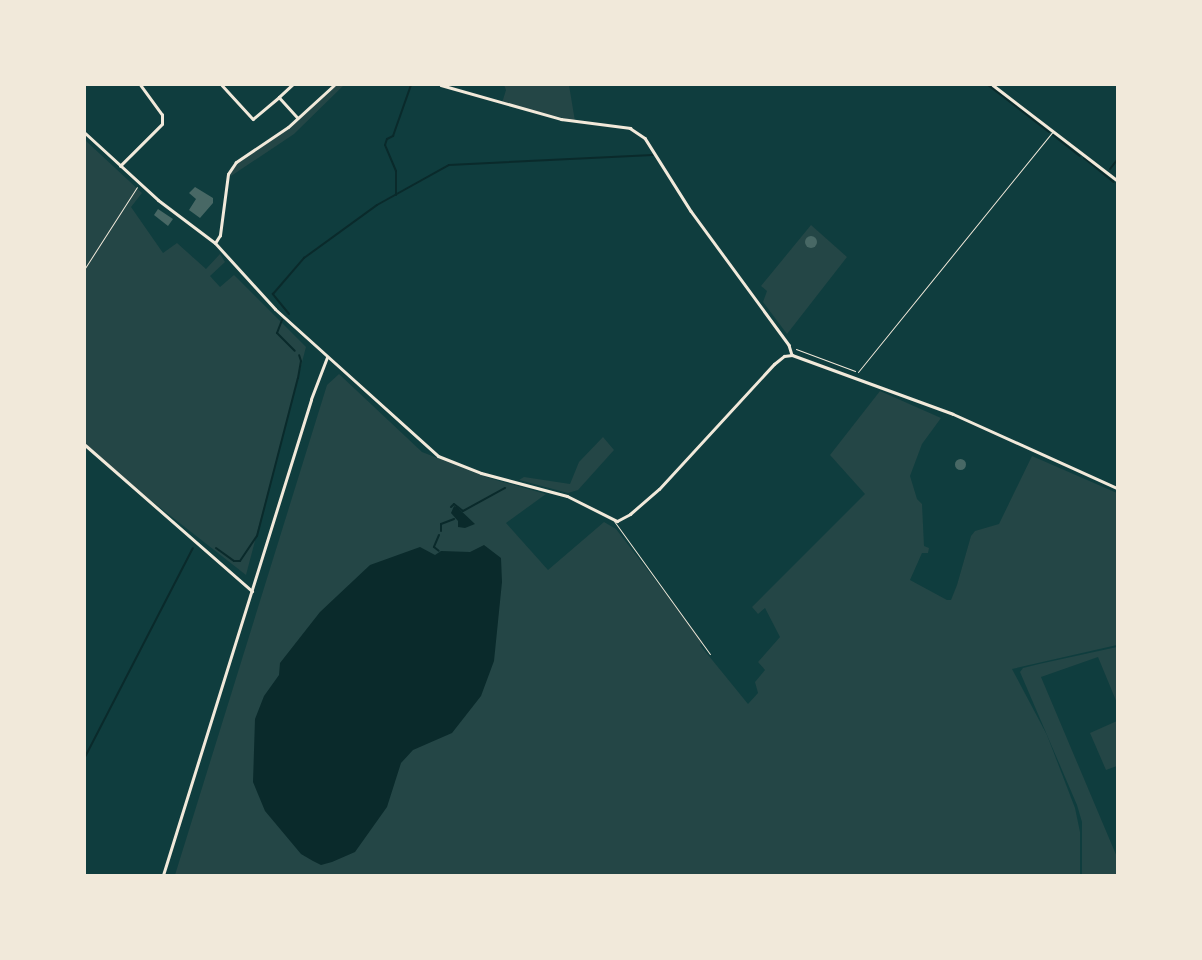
<!DOCTYPE html>
<html>
<head>
<meta charset="utf-8">
<style>
  body { margin:0 }
  #map { position:relative; width:1202px; height:960px; overflow:hidden; background:#0f3d3e; font-family:"Archivo Narrow",sans-serif }
  div>[style] { position:absolute }
  .green>* { inset:0; background:#244646 }
  .water>* { inset:0; background:#0a2a2b }
  .stream>* { height:2px; margin:-1px; padding:0 1px; transform-origin:1px; border-radius:1px; background:#0a2a2b }
  .building>* { inset:0; background:#486865 }
  .round { border-radius:50% }
  .path>* { height:1px; margin:-0.5px; padding:0 0.5px; transform-origin:0.5px; border-radius:0.5px; background:#f1e9da }
  .service>* { height:1px; margin:-0.5px; padding:0 0.5px; transform-origin:0.5px; border-radius:0.5px; background:#f1e9da }
  .minor>* { height:2.5px; margin:-1.25px; padding:0 1.25px; transform-origin:1.25px; border-radius:1.25px; background:#f1e9da }
  .tertiary>* { height:3px; margin:-1.5px; padding:0 1.5px; transform-origin:1.5px; border-radius:1.5px; background:#f1e9da }
  .secondary>* { height:3px; margin:-1.5px; padding:0 1.5px; transform-origin:1.5px; border-radius:1.5px; background:#f1e9da }
  span { translate:-50% -50%; white-space:nowrap; text-align:center; line-height:1.15; -webkit-text-stroke:5px #f1e9da; paint-order:stroke }
  .frame { position:absolute; inset:0; border:86px solid #f1e9da; pointer-events:none }
</style>
</head>
<body>
<div id="map">
  <div class="green">
    <div style="clip-path:polygon(334px 85px,344px 85px,294px 134px,231px 176px,228px 174px,236px 162px,288px 127px)"></div>
    <div style="clip-path:polygon(504px 85px,569px 85px,575px 121px,502px 103px,506px 90px)"></div>
    <div style="clip-path:polygon(85px 140px,142px 193px,131px 207px,163px 253px,177px 243px,206px 269px,220px 254px,225px 262px,210px 276px,220px 287px,234px 275px,306px 347px,246px 575px,135px 488px,85px 445px)"></div>
    <div style="clip-path:polygon(811px 225px,847px 257px,787px 334px,763px 302px,767px 291px,761px 286px)"></div>
    <div style="clip-path:polygon(339px 374px,422px 452px,489px 478px,546px 494px,506px 523px,548px 570px,604px 522px,616px 529px,703px 642px,700px 645px,748px 704px,758px 693px,755px 682px,765px 670px,758px 662px,780px 637px,765px 608px,758px 614px,752px 607px,865px 494px,830px 455px,880px 391px,941px 418px,922px 444px,910px 476px,917px 499px,922px 504px,924px 546px,929px 548px,928px 553px,922px 553px,910px 580px,947px 600px,951px 600px,957px 585px,971px 536px,975px 531px,999px 524px,1032px 456px,1117px 493px,1117px 645px,1012px 669px,1047px 735px,1075px 808px,1080px 832px,1080px 875px,175px 875px,327px 385px)"></div>
    <div style="clip-path:polygon(603px 437px,614px 450px,578px 490px,568px 493px,519px 480px,524px 477px,570px 484px,579px 462px)"></div>
    <div style="clip-path:polygon(1117px 647px,1117px 703px,1098px 657px,1041px 677px,1117px 857px,1117px 875px,1082px 875px,1082px 822px,1077px 805px,1020px 672px,1023px 668px,1039px 664px)"></div>
    <div style="clip-path:polygon(1117px 721px,1117px 766px,1106px 770px,1090px 733px)"></div>
  </div>
  <div class="water">
    <div style="clip-path:polygon(454px 506px,457px 507px,475px 524px,465px 528px,458px 527px,458px 521px,451px 513px)"></div>
    <div style="clip-path:polygon(484px 545px,501px 558px,502px 582px,494px 661px,481px 696px,452px 733px,413px 750px,401px 763px,387px 807px,355px 852px,332px 862px,321px 865px,313px 861px,301px 854px,265px 811px,253px 782px,255px 719px,264px 696px,279px 675px,280px 663px,320px 612px,370px 565px,420px 547px,435px 555px,441px 551px,470px 552px)"></div>
  </div>
  <div class="stream">
    <div style="left:988px;top:85px;width:77px;rotate:37.6deg"></div>
    <div style="left:1053px;top:135px;width:34px;rotate:38deg"></div>
    <div style="left:1084px;top:158px;width:38px;rotate:39deg"></div>
    <div style="left:1110px;top:169px;width:11px;rotate:-52deg"></div>
    <div style="left:396px;top:195px;width:24px;rotate:-90deg"></div>
    <div style="left:396px;top:171px;width:28px;rotate:-113deg"></div>
    <div style="left:385px;top:145px;width:6px;rotate:-72deg"></div>
    <div style="left:387px;top:139px;width:7px;rotate:-27deg"></div>
    <div style="left:393px;top:136px;width:54px;rotate:-70.6deg"></div>
    <div style="left:289px;top:314px;width:26px;rotate:-129deg"></div>
    <div style="left:273px;top:294px;width:48px;rotate:-49.3deg"></div>
    <div style="left:304px;top:258px;width:90px;rotate:-36deg"></div>
    <div style="left:377px;top:205px;width:82px;rotate:-29.1deg"></div>
    <div style="left:449px;top:165px;width:204px;rotate:-2.8deg"></div>
    <div style="left:282px;top:320px;width:14px;rotate:111deg"></div>
    <div style="left:277px;top:333px;width:25px;rotate:45deg"></div>
    <div style="left:451px;top:507px;width:4px;rotate:-45deg"></div>
    <div style="left:454px;top:504px;width:11px;rotate:38deg"></div>
    <div style="left:463px;top:511px;width:48px;rotate:-28.7deg"></div>
    <div style="left:441px;top:531px;width:7px;rotate:-90deg"></div>
    <div style="left:441px;top:524px;width:14px;rotate:-21deg"></div>
    <div style="left:439px;top:535px;width:13px;rotate:113deg"></div>
    <div style="left:434px;top:547px;width:6px;rotate:39deg"></div>
    <div style="left:216px;top:548px;width:22px;rotate:36deg"></div>
    <div style="left:234px;top:561px;width:6px"></div>
    <div style="left:240px;top:561px;width:30px;rotate:-56deg"></div>
    <div style="left:257px;top:536px;width:163px;rotate:-75.5deg"></div>
    <div style="left:298px;top:378px;width:17px;rotate:-80deg"></div>
    <div style="left:301px;top:361px;width:6px;rotate:-108deg"></div>
    <div style="left:85px;top:757px;width:235px;rotate:-62.7deg"></div>
  </div>
  <div class="building">
    <div style="clip-path:polygon(195px 187px,213px 198px,213px 203px,200px 218px,189px 210px,196px 199px,189px 193px)"></div>
    <div style="clip-path:polygon(158px 209px,173px 219px,168px 226px,154px 215px)"></div>
    <div class="round" style="left:805px;top:236px;width:12px;height:12px"></div>
    <div class="round" style="left:954.5px;top:458.5px;width:11px;height:11px"></div>
  </div>
  <div class="path">
    <div style="left:85px;top:268px;width:96px;rotate:-57.3deg"></div>
    <div style="left:796px;top:349px;width:63px;rotate:20.4deg"></div>
  </div>
  <div class="service">
    <div style="left:858px;top:372px;width:310px;rotate:-51deg"></div>
    <div style="left:614px;top:521px;width:164px;rotate:54.2deg"></div>
  </div>
  <div class="minor">
    <div style="left:222px;top:85px;width:46px;rotate:47.6deg"></div>
    <div style="left:253px;top:119px;width:34px;rotate:-40deg"></div>
    <div style="left:279px;top:97px;width:28px;rotate:48deg"></div>
    <div style="left:441px;top:85px;width:125px;rotate:15.8deg"></div>
    <div style="left:561px;top:119px;width:70px;rotate:7.4deg"></div>
    <div style="left:630px;top:128px;width:18px;rotate:34deg"></div>
    <div style="left:645px;top:138px;width:86px;rotate:57.8deg"></div>
    <div style="left:691px;top:211px;width:166px;rotate:53.8deg"></div>
    <div style="left:789px;top:345px;width:10px;rotate:73deg"></div>
    <div style="left:993px;top:85px;width:156px;rotate:37.5deg"></div>
    <div style="left:279px;top:97px;width:18px;rotate:-43deg"></div>
    <div style="left:120px;top:166px;width:59px;rotate:-45deg"></div>
    <div style="left:162px;top:124px;width:9px;rotate:-90deg"></div>
    <div style="left:162px;top:115px;width:37px;rotate:-126deg"></div>
  </div>
  <div class="tertiary">
    <div style="left:85px;top:133px;width:99px;rotate:42.5deg"></div>
    <div style="left:158px;top:200px;width:71px;rotate:37deg"></div>
    <div style="left:85px;top:445px;width:222px;rotate:41.2deg"></div>
  </div>
  <div class="secondary">
    <div style="left:334px;top:85px;width:62px;rotate:137.6deg"></div>
    <div style="left:288px;top:127px;width:63px;rotate:146.1deg"></div>
    <div style="left:236px;top:162px;width:14px;rotate:124deg"></div>
    <div style="left:228px;top:174px;width:62px;rotate:97.5deg"></div>
    <div style="left:220px;top:235px;width:9px;rotate:122deg"></div>
    <div style="left:215px;top:243px;width:89px;rotate:47.7deg"></div>
    <div style="left:275px;top:309px;width:219px;rotate:42deg"></div>
    <div style="left:438px;top:456px;width:46px;rotate:21.6deg"></div>
    <div style="left:481px;top:473px;width:89px;rotate:15deg"></div>
    <div style="left:567px;top:496px;width:56px;rotate:26.6deg"></div>
    <div style="left:617px;top:521px;width:15px;rotate:-28deg"></div>
    <div style="left:630px;top:514px;width:38px;rotate:-41deg"></div>
    <div style="left:659px;top:489px;width:170px;rotate:-47.4deg"></div>
    <div style="left:774px;top:364px;width:13px;rotate:-39deg"></div>
    <div style="left:784px;top:356px;width:8px;rotate:-7deg"></div>
    <div style="left:792px;top:355px;width:171px;rotate:20.1deg"></div>
    <div style="left:953px;top:414px;width:180px;rotate:24.3deg"></div>
    <div style="left:163px;top:875px;width:498px;rotate:-72.7deg"></div>
    <div style="left:311px;top:399px;width:45px;rotate:-69.1deg"></div>
  </div>
  <div class="frame"></div>
</div>
</body>
</html>
